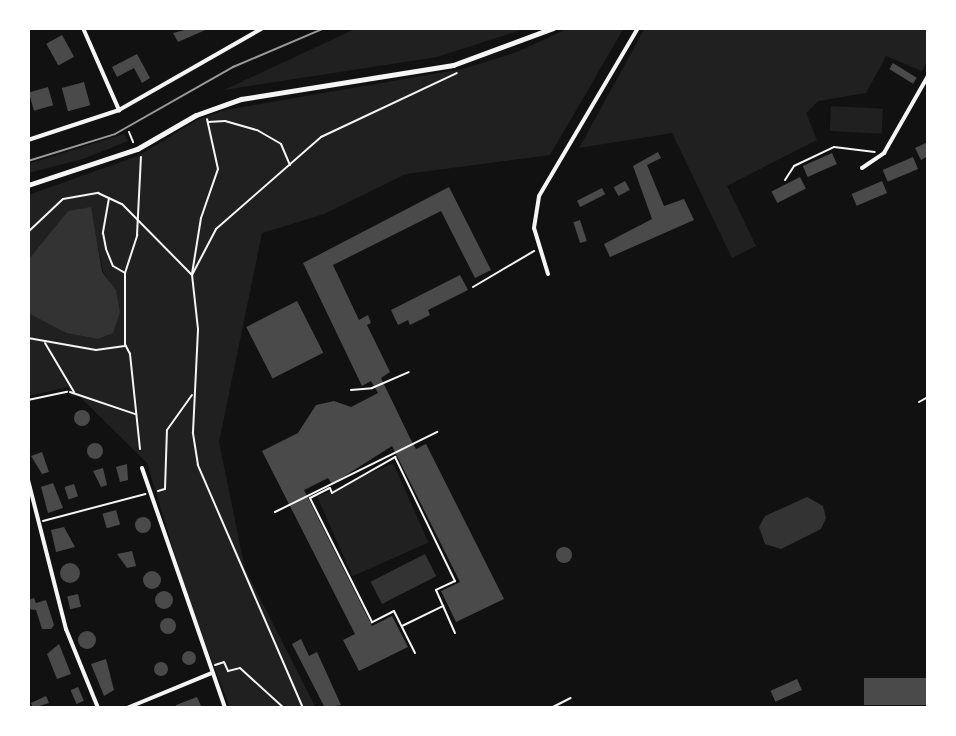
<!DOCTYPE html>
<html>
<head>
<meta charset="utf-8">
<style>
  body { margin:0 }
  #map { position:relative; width:956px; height:736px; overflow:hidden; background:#111; font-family:"Roboto Condensed",sans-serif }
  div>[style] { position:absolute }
  .green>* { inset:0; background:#202020; transform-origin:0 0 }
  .water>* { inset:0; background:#333; transform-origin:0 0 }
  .building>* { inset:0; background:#4a4a4a; transform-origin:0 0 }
  .round { border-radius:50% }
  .path>* { height:2px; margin:-1px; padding:0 1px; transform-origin:1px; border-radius:1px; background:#f5f5f5 }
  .service>* { height:2px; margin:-1px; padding:0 1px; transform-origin:1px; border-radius:1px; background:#f5f5f5 }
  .minor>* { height:4px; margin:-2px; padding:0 2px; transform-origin:2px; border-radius:2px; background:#f5f5f5 }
  .tertiary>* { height:5px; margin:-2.5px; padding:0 2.5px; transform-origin:2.5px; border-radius:2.5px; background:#f5f5f5 }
  .rail>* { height:2px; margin:-1px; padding:0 1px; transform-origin:1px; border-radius:1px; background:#9a9a9a }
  span { translate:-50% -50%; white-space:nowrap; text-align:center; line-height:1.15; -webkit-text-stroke:6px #fff; paint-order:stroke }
  .frame { position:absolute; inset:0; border:30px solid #fff; pointer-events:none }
</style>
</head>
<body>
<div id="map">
  <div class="green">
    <div style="clip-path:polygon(357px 28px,527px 28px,437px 57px,224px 90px)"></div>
    <div style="clip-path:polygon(569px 28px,624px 28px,550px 155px,406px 174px,324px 214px,262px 233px,219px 442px,245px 569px,316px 708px,230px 708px,187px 594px,147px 463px,80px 397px,71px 396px,69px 387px,28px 396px,28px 313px,66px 333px,98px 339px,120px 312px,116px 291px,103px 272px,94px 228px,68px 211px,28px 260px,28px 195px,138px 156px,197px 120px,225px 110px,463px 69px,517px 52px)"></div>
    <div style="clip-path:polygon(645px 28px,928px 28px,928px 59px,922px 71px,886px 56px,866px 93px,818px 101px,806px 113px,817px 140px,727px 186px,756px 246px,732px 258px,672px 133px,579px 148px)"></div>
    <div style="left:831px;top:106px;width:52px;height:25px;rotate:3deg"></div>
    <div style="clip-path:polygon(124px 134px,128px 141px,83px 159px,28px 173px,28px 164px)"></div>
    <div style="left:393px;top:463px;width:87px;height:83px;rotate:66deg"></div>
  </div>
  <div class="water">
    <div style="clip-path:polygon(91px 207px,102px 272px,116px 290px,120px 312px,113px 333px,98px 339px,66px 333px,28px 313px,28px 260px,68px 211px)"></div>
    <div style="clip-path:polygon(807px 497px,823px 506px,826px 518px,821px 529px,781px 549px,765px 544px,759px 527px,765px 516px)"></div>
    <div style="left:425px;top:554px;width:25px;height:61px;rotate:63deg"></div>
  </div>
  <div class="building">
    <div style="clip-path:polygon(192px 28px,210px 28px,178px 42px,173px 33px)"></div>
    <div style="left:62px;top:35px;width:25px;height:18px;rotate:61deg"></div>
    <div style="clip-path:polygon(137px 54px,150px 78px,142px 83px,134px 68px,117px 77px,112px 67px)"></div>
    <div style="left:893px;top:63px;width:28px;height:7px;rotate:32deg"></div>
    <div style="left:84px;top:82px;width:24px;height:23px;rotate:75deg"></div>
    <div style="left:48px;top:87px;width:19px;height:20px;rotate:74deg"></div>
    <div style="clip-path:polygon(928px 142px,928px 156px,921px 160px,915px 148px)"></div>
    <div style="clip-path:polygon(658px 152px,661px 158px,647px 165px,664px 206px,684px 199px,694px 220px,610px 257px,604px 244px,652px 219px,633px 166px)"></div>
    <div style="left:832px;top:153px;width:12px;height:32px;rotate:66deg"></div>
    <div style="left:913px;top:157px;width:13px;height:33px;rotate:67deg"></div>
    <div style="left:800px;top:177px;width:13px;height:32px;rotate:63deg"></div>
    <div style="left:625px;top:181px;width:10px;height:13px;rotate:61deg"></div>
    <div style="left:882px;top:181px;width:13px;height:33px;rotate:67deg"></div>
    <div style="clip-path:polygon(449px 187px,491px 270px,475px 278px,441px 211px,333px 265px,359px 320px,368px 315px,371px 323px,367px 325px,390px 372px,381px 378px,410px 438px,416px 449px,426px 444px,504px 599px,456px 622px,441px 591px,460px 582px,392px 446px,332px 484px,328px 478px,304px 490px,372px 626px,392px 616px,408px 647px,359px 671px,343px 640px,355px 634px,262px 451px,298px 433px,316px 405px,334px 401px,351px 407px,378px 393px,371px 381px,362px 386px,303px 263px)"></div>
    <div style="left:602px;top:188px;width:7px;height:28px;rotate:63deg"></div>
    <div style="left:580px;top:220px;width:22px;height:7px;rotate:72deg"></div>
    <div style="clip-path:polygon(460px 275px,468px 290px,428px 310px,430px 315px,410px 325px,408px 320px,398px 325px,391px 310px)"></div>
    <div style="left:297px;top:301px;width:58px;height:57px;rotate:63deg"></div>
    <div class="round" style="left:74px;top:410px;width:16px;height:16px"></div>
    <div class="round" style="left:87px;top:443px;width:16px;height:16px"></div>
    <div style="clip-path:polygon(42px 452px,49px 472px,42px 474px,31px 456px)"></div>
    <div style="clip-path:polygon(127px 464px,128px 480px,120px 482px,116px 467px)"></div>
    <div style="clip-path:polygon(103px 468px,107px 485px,101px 487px,93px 471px)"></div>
    <div style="clip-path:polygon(53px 483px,63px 508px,48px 513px,41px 487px)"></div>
    <div style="left:74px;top:484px;width:13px;height:10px;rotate:72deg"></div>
    <div style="left:116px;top:510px;width:15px;height:14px;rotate:74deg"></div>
    <div class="round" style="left:135px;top:517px;width:16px;height:16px"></div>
    <div style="clip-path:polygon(64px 527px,75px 547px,56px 552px,51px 530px)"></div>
    <div class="round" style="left:556px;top:547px;width:16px;height:16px"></div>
    <div style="clip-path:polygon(132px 551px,136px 566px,127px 568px,117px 554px)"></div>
    <div class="round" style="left:60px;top:563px;width:20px;height:20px"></div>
    <div class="round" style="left:143px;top:571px;width:18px;height:18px"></div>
    <div class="round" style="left:155px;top:591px;width:18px;height:18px"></div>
    <div style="left:78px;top:594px;width:13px;height:11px;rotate:77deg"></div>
    <div style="clip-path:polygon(34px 598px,36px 603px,46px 600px,54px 625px,51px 629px,42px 629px,36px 610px,28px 609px,28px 600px)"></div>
    <div class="round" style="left:160px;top:618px;width:16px;height:16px"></div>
    <div class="round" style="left:78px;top:631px;width:18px;height:18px"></div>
    <div style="clip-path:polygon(301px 639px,309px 656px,317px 652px,341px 705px,325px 708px,292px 644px)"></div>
    <div style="clip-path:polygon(59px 644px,71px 674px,57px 679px,47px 654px)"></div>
    <div class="round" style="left:182px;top:651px;width:14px;height:14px"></div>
    <div style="clip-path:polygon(106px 659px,114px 690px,104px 696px,91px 664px)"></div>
    <div class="round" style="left:154px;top:662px;width:14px;height:14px"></div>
    <div style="left:928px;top:678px;width:27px;height:64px;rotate:90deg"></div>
    <div style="left:797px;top:679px;width:12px;height:29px;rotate:66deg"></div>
    <div style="left:78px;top:687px;width:15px;height:8px;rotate:67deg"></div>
    <div style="clip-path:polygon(46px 696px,49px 703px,33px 708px,31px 703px)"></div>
    <div style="clip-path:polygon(197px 697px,202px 708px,177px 708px,176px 705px)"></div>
  </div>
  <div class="path">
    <div style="left:208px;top:122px;width:17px;rotate:-3deg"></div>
    <div style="left:225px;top:121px;width:33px;rotate:16deg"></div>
    <div style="left:257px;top:130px;width:28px;rotate:30deg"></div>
    <div style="left:281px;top:144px;width:23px;rotate:67deg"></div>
    <div style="left:129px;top:132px;width:11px;rotate:68deg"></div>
    <div style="left:785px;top:180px;width:17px;rotate:-57deg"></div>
    <div style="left:794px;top:166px;width:44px;rotate:-25.4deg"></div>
    <div style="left:834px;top:147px;width:41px;rotate:7deg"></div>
    <div style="left:109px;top:198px;width:36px;rotate:100deg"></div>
    <div style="left:103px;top:233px;width:16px;rotate:79deg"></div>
    <div style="left:106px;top:249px;width:18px;rotate:68deg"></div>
    <div style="left:113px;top:266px;width:14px;rotate:30deg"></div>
    <div style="left:28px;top:232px;width:48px;rotate:-43.3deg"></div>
    <div style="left:63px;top:199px;width:36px;rotate:-10deg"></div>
    <div style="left:98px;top:193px;width:26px;rotate:25deg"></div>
    <div style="left:122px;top:204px;width:100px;rotate:45.4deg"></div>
    <div style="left:192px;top:274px;width:57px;rotate:-80.9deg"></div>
    <div style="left:201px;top:218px;width:52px;rotate:-70.9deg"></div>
    <div style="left:218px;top:169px;width:51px;rotate:-102.4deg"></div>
    <div style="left:473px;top:287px;width:71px;rotate:-30.5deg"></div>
    <div style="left:28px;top:338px;width:69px;rotate:10deg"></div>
    <div style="left:96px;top:350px;width:29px;rotate:-8deg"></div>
    <div style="left:45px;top:343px;width:57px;rotate:59.4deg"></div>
    <div style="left:351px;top:390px;width:21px;rotate:-5deg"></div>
    <div style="left:372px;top:388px;width:40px;rotate:-23.4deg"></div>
    <div style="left:70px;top:392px;width:69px;rotate:18.7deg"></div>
    <div style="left:140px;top:449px;width:96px;rotate:-96deg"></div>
    <div style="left:130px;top:354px;width:11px;rotate:-117deg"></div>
    <div style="left:125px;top:344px;width:71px;rotate:-90deg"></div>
    <div style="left:125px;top:273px;width:40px;rotate:-72deg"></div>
    <div style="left:137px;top:235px;width:78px;rotate:-87.1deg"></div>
    <div style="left:158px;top:491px;width:7px;rotate:-16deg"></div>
    <div style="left:165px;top:489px;width:59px;rotate:-88.1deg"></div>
    <div style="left:167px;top:430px;width:43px;rotate:-54.5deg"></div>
    <div style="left:275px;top:512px;width:181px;rotate:-26.3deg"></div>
    <div style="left:43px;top:521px;width:106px;rotate:-14.8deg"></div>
    <div style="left:402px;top:626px;width:46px;rotate:-26deg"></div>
    <div style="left:415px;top:653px;width:47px;rotate:-116.6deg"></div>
    <div style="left:394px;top:611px;width:25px;rotate:153deg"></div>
    <div style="left:372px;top:622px;width:139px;rotate:-116.6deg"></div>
    <div style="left:310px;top:498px;width:22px;rotate:-27deg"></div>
    <div style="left:330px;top:488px;width:5px;rotate:68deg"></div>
    <div style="left:332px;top:493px;width:73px;rotate:-29.7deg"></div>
    <div style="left:395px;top:457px;width:138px;rotate:64.2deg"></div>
    <div style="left:455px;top:581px;width:21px;rotate:155deg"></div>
    <div style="left:436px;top:590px;width:47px;rotate:66.2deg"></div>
    <div style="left:215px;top:665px;width:9px;rotate:-18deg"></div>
    <div style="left:224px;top:662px;width:10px;rotate:66deg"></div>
    <div style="left:228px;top:671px;width:12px;rotate:-14deg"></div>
    <div style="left:240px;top:668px;width:59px;rotate:42.3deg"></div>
    <div style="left:303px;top:708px;width:265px;rotate:-113.4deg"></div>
    <div style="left:198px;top:465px;width:33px;rotate:-99deg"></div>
    <div style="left:193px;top:432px;width:103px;rotate:-87.2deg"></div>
    <div style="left:198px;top:329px;width:54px;rotate:-96.3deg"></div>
    <div style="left:192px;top:275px;width:52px;rotate:-62.4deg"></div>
    <div style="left:216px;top:229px;width:140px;rotate:-41.2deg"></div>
    <div style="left:321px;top:137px;width:150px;rotate:-25.2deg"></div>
    <div style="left:551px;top:708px;width:22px;rotate:-27deg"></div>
  </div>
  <div class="service">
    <div style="left:28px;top:400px;width:40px;rotate:-12deg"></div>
    <div style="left:919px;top:402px;width:10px;rotate:-29deg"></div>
  </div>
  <div class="minor">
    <div style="left:83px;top:28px;width:90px;rotate:66.3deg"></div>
    <div style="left:28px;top:140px;width:96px;rotate:-18.2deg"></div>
    <div style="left:119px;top:110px;width:166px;rotate:-29.7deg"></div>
    <div style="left:862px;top:168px;width:27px;rotate:-34deg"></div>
    <div style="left:884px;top:153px;width:89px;rotate:-60.3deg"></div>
    <div style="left:548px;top:274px;width:48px;rotate:-106.9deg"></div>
    <div style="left:534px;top:228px;width:32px;rotate:-81deg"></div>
    <div style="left:539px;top:196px;width:195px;rotate:-59.5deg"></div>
    <div style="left:142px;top:468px;width:254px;rotate:70.9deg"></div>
    <div style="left:28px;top:480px;width:154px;rotate:75.7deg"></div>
    <div style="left:66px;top:629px;width:85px;rotate:67.9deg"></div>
    <div style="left:127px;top:708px;width:92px;rotate:-22.4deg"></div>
  </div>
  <div class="tertiary">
    <div style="left:28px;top:185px;width:115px;rotate:-18.3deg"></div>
    <div style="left:137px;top:149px;width:68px;rotate:-30deg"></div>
    <div style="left:196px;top:115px;width:48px;rotate:-19.6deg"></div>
    <div style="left:241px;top:99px;width:215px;rotate:-9.1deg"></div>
    <div style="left:453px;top:65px;width:107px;rotate:-20.3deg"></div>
  </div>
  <div class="rail">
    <div style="left:28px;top:161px;width:91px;rotate:-17.2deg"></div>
    <div style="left:115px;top:134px;width:136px;rotate:-29.6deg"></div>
    <div style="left:233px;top:67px;width:100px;rotate:-23deg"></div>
  </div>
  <div class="frame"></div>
</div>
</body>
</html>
